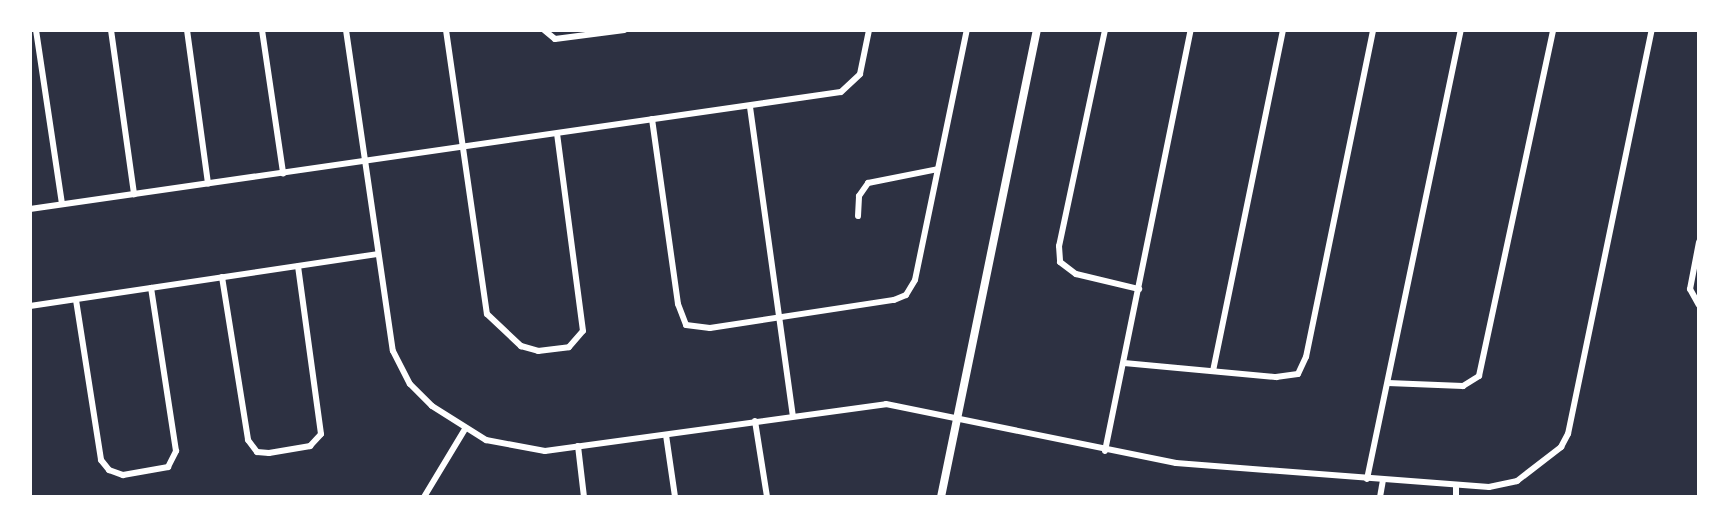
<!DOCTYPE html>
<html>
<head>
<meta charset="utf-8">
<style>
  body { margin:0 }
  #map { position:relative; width:1729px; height:527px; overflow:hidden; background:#2d3142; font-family:"Space Grotesk",sans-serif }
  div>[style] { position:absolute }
  .minor>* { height:6px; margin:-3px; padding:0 3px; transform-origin:3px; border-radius:3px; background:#fff }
  .tertiary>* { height:8px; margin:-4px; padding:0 4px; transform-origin:4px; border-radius:4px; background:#fff }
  span { translate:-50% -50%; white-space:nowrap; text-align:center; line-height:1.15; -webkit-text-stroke:6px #fff; paint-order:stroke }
  .frame { position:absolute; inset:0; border:32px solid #fff; pointer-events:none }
</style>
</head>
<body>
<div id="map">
  <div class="minor">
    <div style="left:36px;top:30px;width:176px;rotate:81.5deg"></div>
    <div style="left:111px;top:30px;width:166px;rotate:82deg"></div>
    <div style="left:187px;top:30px;width:155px;rotate:82.2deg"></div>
    <div style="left:262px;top:30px;width:145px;rotate:81.6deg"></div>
    <div style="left:346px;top:30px;width:324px;rotate:81.7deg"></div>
    <div style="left:393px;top:351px;width:37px;rotate:63deg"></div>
    <div style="left:410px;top:384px;width:31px;rotate:45deg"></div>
    <div style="left:432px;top:406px;width:64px;rotate:32.2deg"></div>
    <div style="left:486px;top:440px;width:60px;rotate:10.6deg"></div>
    <div style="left:545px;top:451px;width:344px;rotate:-7.8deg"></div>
    <div style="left:886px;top:404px;width:296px;rotate:11.5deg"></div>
    <div style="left:1176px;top:463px;width:314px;rotate:4.4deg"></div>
    <div style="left:1489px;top:487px;width:29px;rotate:-12deg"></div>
    <div style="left:1517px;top:481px;width:56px;rotate:-37.7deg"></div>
    <div style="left:1561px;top:447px;width:15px;rotate:-62deg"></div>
    <div style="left:1568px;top:434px;width:413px;rotate:-78.3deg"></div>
    <div style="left:446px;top:30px;width:287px;rotate:81.8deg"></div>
    <div style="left:487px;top:314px;width:47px;rotate:43.3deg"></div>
    <div style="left:521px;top:346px;width:18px;rotate:16deg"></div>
    <div style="left:538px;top:351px;width:31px;rotate:-7deg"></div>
    <div style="left:569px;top:347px;width:21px;rotate:-49deg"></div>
    <div style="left:583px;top:331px;width:199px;rotate:-97.5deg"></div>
    <div style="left:544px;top:30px;width:14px;rotate:39deg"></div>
    <div style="left:555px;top:39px;width:70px;rotate:-7.4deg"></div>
    <div style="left:1105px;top:30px;width:221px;rotate:102deg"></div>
    <div style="left:1059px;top:246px;width:16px;rotate:86deg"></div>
    <div style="left:1060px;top:262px;width:20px;rotate:37deg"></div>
    <div style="left:1076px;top:274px;width:65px;rotate:13.4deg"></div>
    <div style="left:750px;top:107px;width:311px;rotate:82.1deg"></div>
    <div style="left:652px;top:119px;width:187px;rotate:82deg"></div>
    <div style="left:678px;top:304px;width:22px;rotate:69deg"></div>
    <div style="left:686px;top:325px;width:24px;rotate:7deg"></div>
    <div style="left:710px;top:328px;width:186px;rotate:-8.7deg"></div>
    <div style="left:894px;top:300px;width:13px;rotate:-23deg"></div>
    <div style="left:906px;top:295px;width:17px;rotate:-59deg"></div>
    <div style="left:915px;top:280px;width:255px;rotate:-78.3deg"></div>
    <div style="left:30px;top:209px;width:819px;rotate:-8.21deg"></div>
    <div style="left:841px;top:92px;width:26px;rotate:-43deg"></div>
    <div style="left:860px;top:74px;width:45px;rotate:-78.4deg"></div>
    <div style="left:858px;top:216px;width:20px;rotate:-87deg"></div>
    <div style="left:859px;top:196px;width:16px;rotate:-55deg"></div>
    <div style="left:868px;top:183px;width:71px;rotate:-11.3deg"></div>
    <div style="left:1699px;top:242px;width:48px;rotate:100.8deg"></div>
    <div style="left:1690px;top:289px;width:18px;rotate:61deg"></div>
    <div style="left:222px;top:277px;width:165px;rotate:80.9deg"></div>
    <div style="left:248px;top:440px;width:15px;rotate:53deg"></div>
    <div style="left:257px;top:452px;width:12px;rotate:5deg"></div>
    <div style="left:269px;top:453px;width:42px;rotate:-9.7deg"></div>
    <div style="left:310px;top:446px;width:16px;rotate:-47deg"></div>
    <div style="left:321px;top:434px;width:169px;rotate:-97.8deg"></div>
    <div style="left:76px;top:300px;width:162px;rotate:81.1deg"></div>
    <div style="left:101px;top:460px;width:13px;rotate:51deg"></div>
    <div style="left:109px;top:470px;width:15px;rotate:20deg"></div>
    <div style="left:123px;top:475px;width:46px;rotate:-10.1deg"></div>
    <div style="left:168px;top:467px;width:18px;rotate:-63deg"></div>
    <div style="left:176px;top:451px;width:165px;rotate:-98.7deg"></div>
    <div style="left:30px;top:306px;width:351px;rotate:-8.5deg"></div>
    <div style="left:1124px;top:363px;width:153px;rotate:5.3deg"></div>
    <div style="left:1276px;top:377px;width:22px;rotate:-8deg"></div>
    <div style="left:1298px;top:374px;width:19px;rotate:-65deg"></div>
    <div style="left:1306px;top:357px;width:334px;rotate:-78.4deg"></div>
    <div style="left:1213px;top:371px;width:348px;rotate:-78.4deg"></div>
    <div style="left:1388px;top:383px;width:75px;rotate:2.3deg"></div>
    <div style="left:1463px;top:386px;width:19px;rotate:-32deg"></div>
    <div style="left:1479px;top:376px;width:354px;rotate:-77.9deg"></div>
    <div style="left:755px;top:421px;width:77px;rotate:81deg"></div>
    <div style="left:666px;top:435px;width:63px;rotate:81.7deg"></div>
    <div style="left:578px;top:446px;width:51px;rotate:83.3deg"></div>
    <div style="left:1105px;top:451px;width:430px;rotate:-78.5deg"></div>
    <div style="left:1367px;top:479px;width:459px;rotate:-78.2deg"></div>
    <div style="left:424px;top:497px;width:79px;rotate:-58.9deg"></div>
    <div style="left:1380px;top:497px;width:17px;rotate:-80deg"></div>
    <div style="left:1456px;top:497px;width:11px;rotate:-90deg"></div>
  </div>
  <div class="tertiary">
    <div style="left:941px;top:497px;width:477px;rotate:-78.4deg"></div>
  </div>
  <div class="frame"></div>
</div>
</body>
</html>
